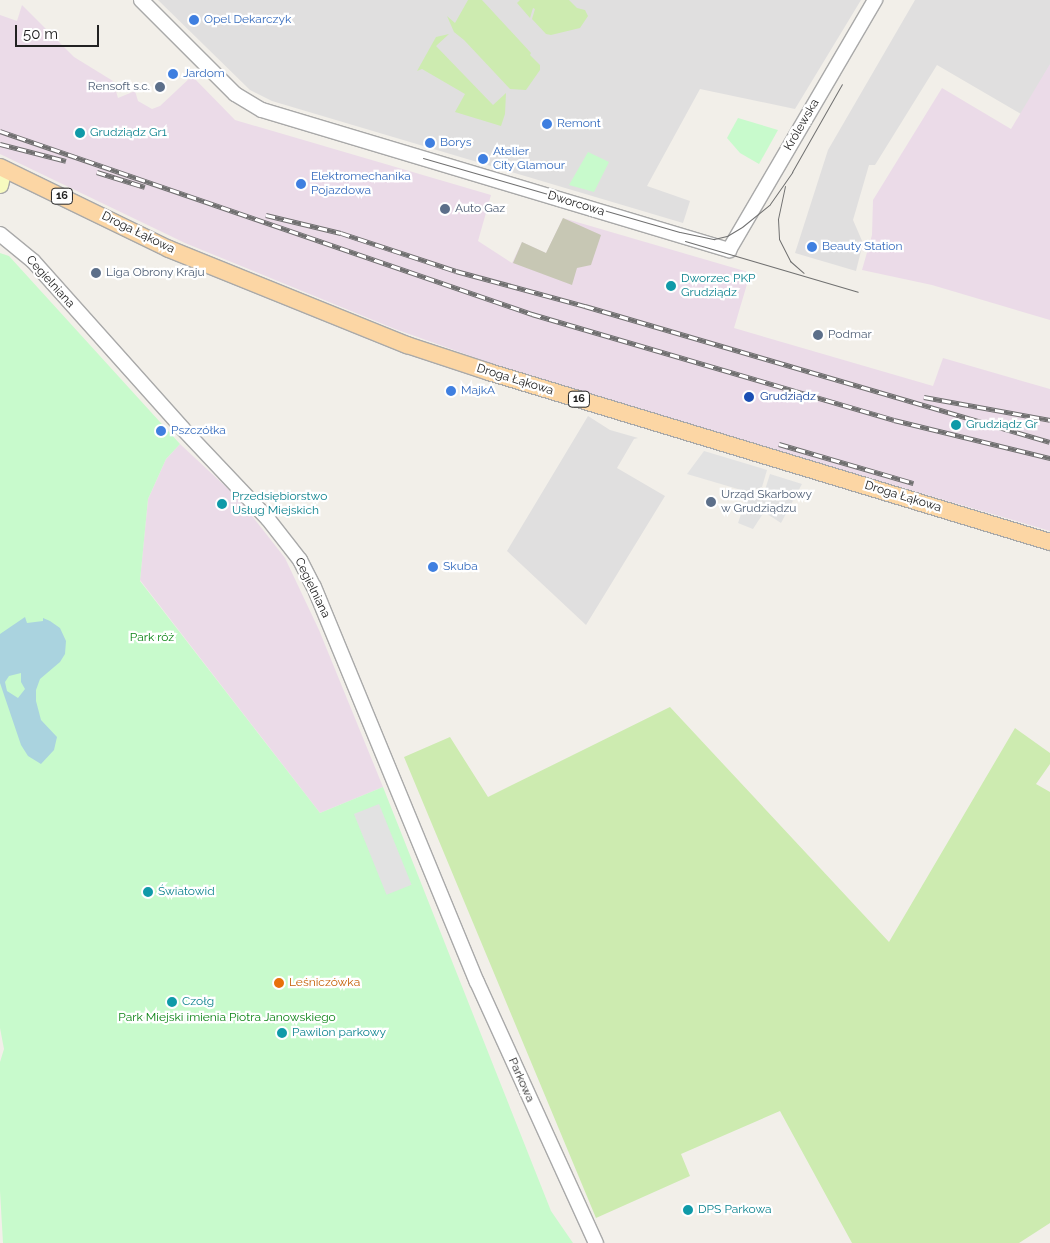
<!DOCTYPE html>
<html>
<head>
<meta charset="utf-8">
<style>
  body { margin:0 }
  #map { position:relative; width:1050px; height:1243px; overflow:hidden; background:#f2efe9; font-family:Raleway,sans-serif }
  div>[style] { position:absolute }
  .residential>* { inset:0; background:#e0dfdf }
  .industrial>* { inset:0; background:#ebdbe8 }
  .construction>* { inset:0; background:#c7c7b4 }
  .grass>* { inset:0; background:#cdebb0 }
  .park>* { inset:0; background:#c8facc }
  .parking>* { inset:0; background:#e2e2e2; transform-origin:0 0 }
  .water>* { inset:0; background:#aad3df }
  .roads { filter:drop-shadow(1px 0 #a9a9a9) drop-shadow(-1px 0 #a9a9a9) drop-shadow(0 1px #a9a9a9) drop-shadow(0 -1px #a9a9a9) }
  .tertiary>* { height:14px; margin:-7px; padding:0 7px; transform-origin:7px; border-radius:7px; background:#fff }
  .secondary>* { height:15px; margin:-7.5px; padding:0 7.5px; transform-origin:7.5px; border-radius:7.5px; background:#f7fabf }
  .primary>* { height:16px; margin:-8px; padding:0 8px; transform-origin:8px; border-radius:8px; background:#fcd6a4 }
  .tram>* { height:1px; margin:-0.5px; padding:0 0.5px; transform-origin:0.5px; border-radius:0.5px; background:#707070 }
  .rail>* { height:5px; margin-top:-2.5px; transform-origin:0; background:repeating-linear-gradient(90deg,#fff 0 9px,#707070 0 18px); box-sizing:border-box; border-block:1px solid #707070 }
  .dots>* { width:14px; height:14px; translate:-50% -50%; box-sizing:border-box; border:2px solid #fff; border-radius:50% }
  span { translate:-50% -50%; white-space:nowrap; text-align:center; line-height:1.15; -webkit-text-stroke:4.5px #fff; paint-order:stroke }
  .shield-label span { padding:1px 4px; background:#fff; border:1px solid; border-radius:4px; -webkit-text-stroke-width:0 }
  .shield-label { font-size:11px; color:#222; font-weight:700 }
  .shop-label { font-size:12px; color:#366cbe }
  .left { translate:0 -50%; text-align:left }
  .service-label { font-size:12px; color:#4e5e75 }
  .right { translate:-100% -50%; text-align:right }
  .street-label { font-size:12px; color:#222 }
  .culture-label { font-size:12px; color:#0d838f }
  .transit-label { font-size:12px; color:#164399 }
  .park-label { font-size:12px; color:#0c8416 }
  .food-label { font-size:12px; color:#c56008 }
  .scale { position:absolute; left:15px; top:25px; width:84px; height:22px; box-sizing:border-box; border:2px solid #222; border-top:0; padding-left:6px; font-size:15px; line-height:18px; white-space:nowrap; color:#222; -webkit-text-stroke:4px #fff; paint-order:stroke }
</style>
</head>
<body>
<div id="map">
  <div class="residential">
    <div style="clip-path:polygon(158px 0,861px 0,795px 109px,700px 89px,647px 186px,690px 201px,683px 223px,272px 101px,250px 90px)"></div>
    <div style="clip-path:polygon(915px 0,1050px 0,1050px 65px,1021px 114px,937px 65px,875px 165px,869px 165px,853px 220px,863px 243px,856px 271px,795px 253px,828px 150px)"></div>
    <div style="clip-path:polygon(588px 416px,610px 430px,638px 438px,634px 439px,617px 468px,665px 496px,586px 625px,507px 551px)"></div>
  </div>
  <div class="industrial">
    <div style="clip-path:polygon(22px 5px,74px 57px,113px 81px,118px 98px,135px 91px,138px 101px,152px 109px,160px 106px,192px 76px,235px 120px,491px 195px,478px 241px,512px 263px,522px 242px,546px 253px,563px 218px,748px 272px,750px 274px,734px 328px,933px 386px,943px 358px,1050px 389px,1050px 531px,610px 402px,524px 375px,395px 329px,185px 243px,0 154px,0 15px,17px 21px)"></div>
    <div style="clip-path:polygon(1050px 64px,1050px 320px,932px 285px,862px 270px,872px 235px,873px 200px,942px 88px,1011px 129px)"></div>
    <div style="clip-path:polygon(180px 444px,238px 498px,285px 558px,319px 630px,383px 787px,320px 813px,140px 580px,148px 499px,166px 459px)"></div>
  </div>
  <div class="construction">
    <div style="clip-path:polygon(563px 218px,601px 235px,591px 265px,577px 268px,572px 285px,513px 263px,522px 242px,546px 253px)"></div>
  </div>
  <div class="grass">
    <div style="clip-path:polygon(468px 0,482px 0,531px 53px,530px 55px,540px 65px,540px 70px,526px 90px,510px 89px,464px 40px,454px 32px,447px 16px,455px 23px)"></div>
    <div style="clip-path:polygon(520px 0,569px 0,577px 8px,585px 10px,588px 16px,580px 28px,551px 35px,546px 34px,532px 19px,535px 9px,533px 8px,530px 18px,517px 3px)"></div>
    <div style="clip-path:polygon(449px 34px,436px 46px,493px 105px,506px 93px,505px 114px,501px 126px,455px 112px,465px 94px,422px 69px,417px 71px,436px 37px)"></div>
    <div style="clip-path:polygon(670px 707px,889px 942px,1015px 728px,1050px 753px,1050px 764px,1036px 784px,1050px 792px,1050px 1223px,1019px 1243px,852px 1243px,780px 1111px,681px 1154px,690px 1176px,596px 1218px,404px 757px,450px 737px,488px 797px)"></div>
  </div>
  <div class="park">
    <div style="clip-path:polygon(738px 118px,778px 130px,759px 164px,740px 153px,727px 138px)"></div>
    <div style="clip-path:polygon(588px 152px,609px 162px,594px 192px,569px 185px)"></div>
    <div style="clip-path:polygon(0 253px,9px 256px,180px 444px,166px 459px,148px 499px,140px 581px,320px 813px,383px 787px,551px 1211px,573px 1243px,3px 1243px,0 1191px,0 1062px,4px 1049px,0 1028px)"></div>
  </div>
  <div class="parking">
    <div style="clip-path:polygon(704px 451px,767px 470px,762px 487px,748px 492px,687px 474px)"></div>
    <div style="clip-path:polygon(770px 474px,802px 484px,781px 523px,764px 512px,753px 529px,738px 523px,746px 499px,764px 493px)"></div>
    <div style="left:379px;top:804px;width:87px;height:27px;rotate:68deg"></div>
  </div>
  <div class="water">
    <div style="clip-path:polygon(evenodd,25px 617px,27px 623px,43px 621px,43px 618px,50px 621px,60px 628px,66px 641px,65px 654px,60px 662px,40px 679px,36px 690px,36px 701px,41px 720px,57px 737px,54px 750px,41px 764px,28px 756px,21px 745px,0 683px,0 634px,25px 617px,21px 673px,21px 682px,25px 689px,18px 698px,7px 691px,5px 682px,9px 676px,21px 673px)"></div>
  </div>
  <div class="roads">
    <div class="tertiary">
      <div style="left:141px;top:0;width:133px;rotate:45deg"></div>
      <div style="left:235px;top:94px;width:31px;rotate:31deg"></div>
      <div style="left:262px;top:110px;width:488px;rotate:16.7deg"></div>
      <div style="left:729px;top:250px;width:290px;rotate:-59.7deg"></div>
      <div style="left:0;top:234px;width:43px;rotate:39.3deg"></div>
      <div style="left:33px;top:261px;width:225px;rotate:48.2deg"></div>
      <div style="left:183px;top:429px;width:124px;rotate:46.6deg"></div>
      <div style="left:268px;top:519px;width:52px;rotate:52deg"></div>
      <div style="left:300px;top:560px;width:30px;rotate:63deg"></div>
      <div style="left:314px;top:587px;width:427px;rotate:67.6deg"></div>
      <div style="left:477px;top:982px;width:287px;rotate:65.5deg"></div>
    </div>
    <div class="secondary">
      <div style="left:0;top:185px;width:17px;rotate:-77deg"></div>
    </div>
    <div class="primary">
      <div style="left:0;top:167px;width:188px;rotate:25.9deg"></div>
      <div style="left:169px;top:249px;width:257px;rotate:22deg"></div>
      <div style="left:407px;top:345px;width:86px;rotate:18.2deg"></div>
      <div style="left:489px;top:372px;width:586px;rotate:16.86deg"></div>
    </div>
  </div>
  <div class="tram">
    <div style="left:423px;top:158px;width:267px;rotate:16.1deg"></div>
    <div style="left:680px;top:232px;width:35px;rotate:12deg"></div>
    <div style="left:714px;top:239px;width:13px;rotate:-13deg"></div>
    <div style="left:727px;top:236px;width:17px;rotate:-31deg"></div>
    <div style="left:742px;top:227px;width:36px;rotate:-39deg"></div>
    <div style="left:770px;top:204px;width:39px;rotate:-55deg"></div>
    <div style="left:792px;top:172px;width:101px;rotate:-60.4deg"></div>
    <div style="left:785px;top:186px;width:34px;rotate:102deg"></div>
    <div style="left:778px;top:219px;width:20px;rotate:87deg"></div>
    <div style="left:779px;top:239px;width:25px;rotate:63deg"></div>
    <div style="left:790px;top:261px;width:18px;rotate:41deg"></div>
    <div style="left:685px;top:241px;width:180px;rotate:16.4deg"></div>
  </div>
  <div class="rail">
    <div style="left:0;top:131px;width:563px;rotate:18.98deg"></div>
    <div style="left:532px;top:314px;width:377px;rotate:16.3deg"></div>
    <div style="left:894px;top:420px;width:161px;rotate:13.7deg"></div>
    <div style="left:0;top:144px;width:68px;rotate:14.4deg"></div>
    <div style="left:97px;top:172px;width:50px;rotate:17.4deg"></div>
    <div style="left:266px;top:215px;width:77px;rotate:13.5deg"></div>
    <div style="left:341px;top:233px;width:121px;rotate:18.3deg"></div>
    <div style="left:456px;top:271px;width:134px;rotate:15.2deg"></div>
    <div style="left:585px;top:306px;width:484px;rotate:16.3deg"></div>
    <div style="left:924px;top:397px;width:128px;rotate:10.3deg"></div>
    <div style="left:779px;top:444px;width:140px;rotate:16.2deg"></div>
  </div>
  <div class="dots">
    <div style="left:194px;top:20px;background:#3f7fe0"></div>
    <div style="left:173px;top:74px;background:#3f7fe0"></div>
    <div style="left:160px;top:87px;background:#5c6f8a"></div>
    <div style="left:547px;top:124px;background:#3f7fe0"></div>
    <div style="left:80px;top:133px;background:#0f9aa8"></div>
    <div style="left:430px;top:143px;background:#3f7fe0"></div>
    <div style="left:483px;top:159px;background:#3f7fe0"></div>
    <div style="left:301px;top:184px;background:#3f7fe0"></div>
    <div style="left:445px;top:209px;background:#5c6f8a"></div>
    <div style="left:812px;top:247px;background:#3f7fe0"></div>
    <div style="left:96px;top:273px;background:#5c6f8a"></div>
    <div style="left:671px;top:286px;background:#0f9aa8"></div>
    <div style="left:818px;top:335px;background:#5c6f8a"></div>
    <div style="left:451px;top:391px;background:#3f7fe0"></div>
    <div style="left:749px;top:397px;background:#1a4fb4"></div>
    <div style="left:956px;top:425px;background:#0f9aa8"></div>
    <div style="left:161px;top:431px;background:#3f7fe0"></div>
    <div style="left:711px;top:502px;background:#5c6f8a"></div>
    <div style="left:222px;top:504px;background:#0f9aa8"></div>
    <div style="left:433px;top:567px;background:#3f7fe0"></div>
    <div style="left:148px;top:892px;background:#0f9aa8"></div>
    <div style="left:279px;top:983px;background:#e8710a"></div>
    <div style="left:172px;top:1002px;background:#0f9aa8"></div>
    <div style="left:282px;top:1033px;background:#0f9aa8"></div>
    <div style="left:688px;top:1210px;background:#0f9aa8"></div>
  </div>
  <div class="shield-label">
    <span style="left:62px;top:196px">16</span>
    <span style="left:579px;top:399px">16</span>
  </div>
  <div class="shop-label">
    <span class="left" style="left:204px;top:20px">Opel Dekarczyk</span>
    <span class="left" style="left:183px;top:74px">Jardom</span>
    <span class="left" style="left:557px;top:124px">Remont</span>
    <span class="left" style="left:440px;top:143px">Borys</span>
    <span class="left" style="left:493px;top:159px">Atelier<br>City Glamour</span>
    <span class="left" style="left:311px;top:184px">Elektromechanika<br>Pojazdowa</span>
    <span class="left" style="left:822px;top:247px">Beauty Station</span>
    <span class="left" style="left:461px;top:391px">MajkA</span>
    <span class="left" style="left:171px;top:431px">Pszczółka</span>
    <span class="left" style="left:443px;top:567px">Skuba</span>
  </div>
  <div class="service-label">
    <span class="right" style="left:150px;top:87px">Rensoft s.c.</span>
    <span class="left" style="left:455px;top:209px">Auto Gaz</span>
    <span class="left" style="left:106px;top:273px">Liga Obrony Kraju</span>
    <span class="left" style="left:828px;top:335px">Podmar</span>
    <span class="left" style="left:721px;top:502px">Urząd Skarbowy<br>w Grudziądzu</span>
  </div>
  <div class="street-label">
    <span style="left:802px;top:125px;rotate:-60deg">Królewska</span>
    <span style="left:576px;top:204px;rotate:17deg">Dworcowa</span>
    <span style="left:138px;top:233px;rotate:26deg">Droga Łąkowa</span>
    <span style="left:50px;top:282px;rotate:48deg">Cegielniana</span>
    <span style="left:515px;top:380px;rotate:17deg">Droga Łąkowa</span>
    <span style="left:903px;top:497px;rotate:17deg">Droga Łąkowa</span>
    <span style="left:312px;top:588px;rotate:64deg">Cegielniana</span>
    <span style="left:521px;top:1080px;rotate:66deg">Parkowa</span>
  </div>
  <div class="culture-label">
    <span class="left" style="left:90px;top:133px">Grudziądz Gr1</span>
    <span class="left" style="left:681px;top:286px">Dworzec PKP<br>Grudziądz</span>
    <span class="left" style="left:966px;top:425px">Grudziądz Gr</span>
    <span class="left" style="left:232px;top:504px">Przedsiębiorstwo<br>Usług Miejskich</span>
    <span class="left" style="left:158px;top:892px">Światowid</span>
    <span class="left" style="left:182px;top:1002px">Czołg</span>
    <span class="left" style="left:292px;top:1033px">Pawilon parkowy</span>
    <span class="left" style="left:698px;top:1210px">DPS Parkowa</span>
  </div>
  <div class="transit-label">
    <span class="left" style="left:760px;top:397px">Grudziądz</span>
  </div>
  <div class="park-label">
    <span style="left:152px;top:638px">Park róż</span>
    <span style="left:227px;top:1018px">Park Miejski imienia Piotra Janowskiego</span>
  </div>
  <div class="food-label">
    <span class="left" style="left:289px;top:983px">Leśniczówka</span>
  </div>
  <div class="scale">50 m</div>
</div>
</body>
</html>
